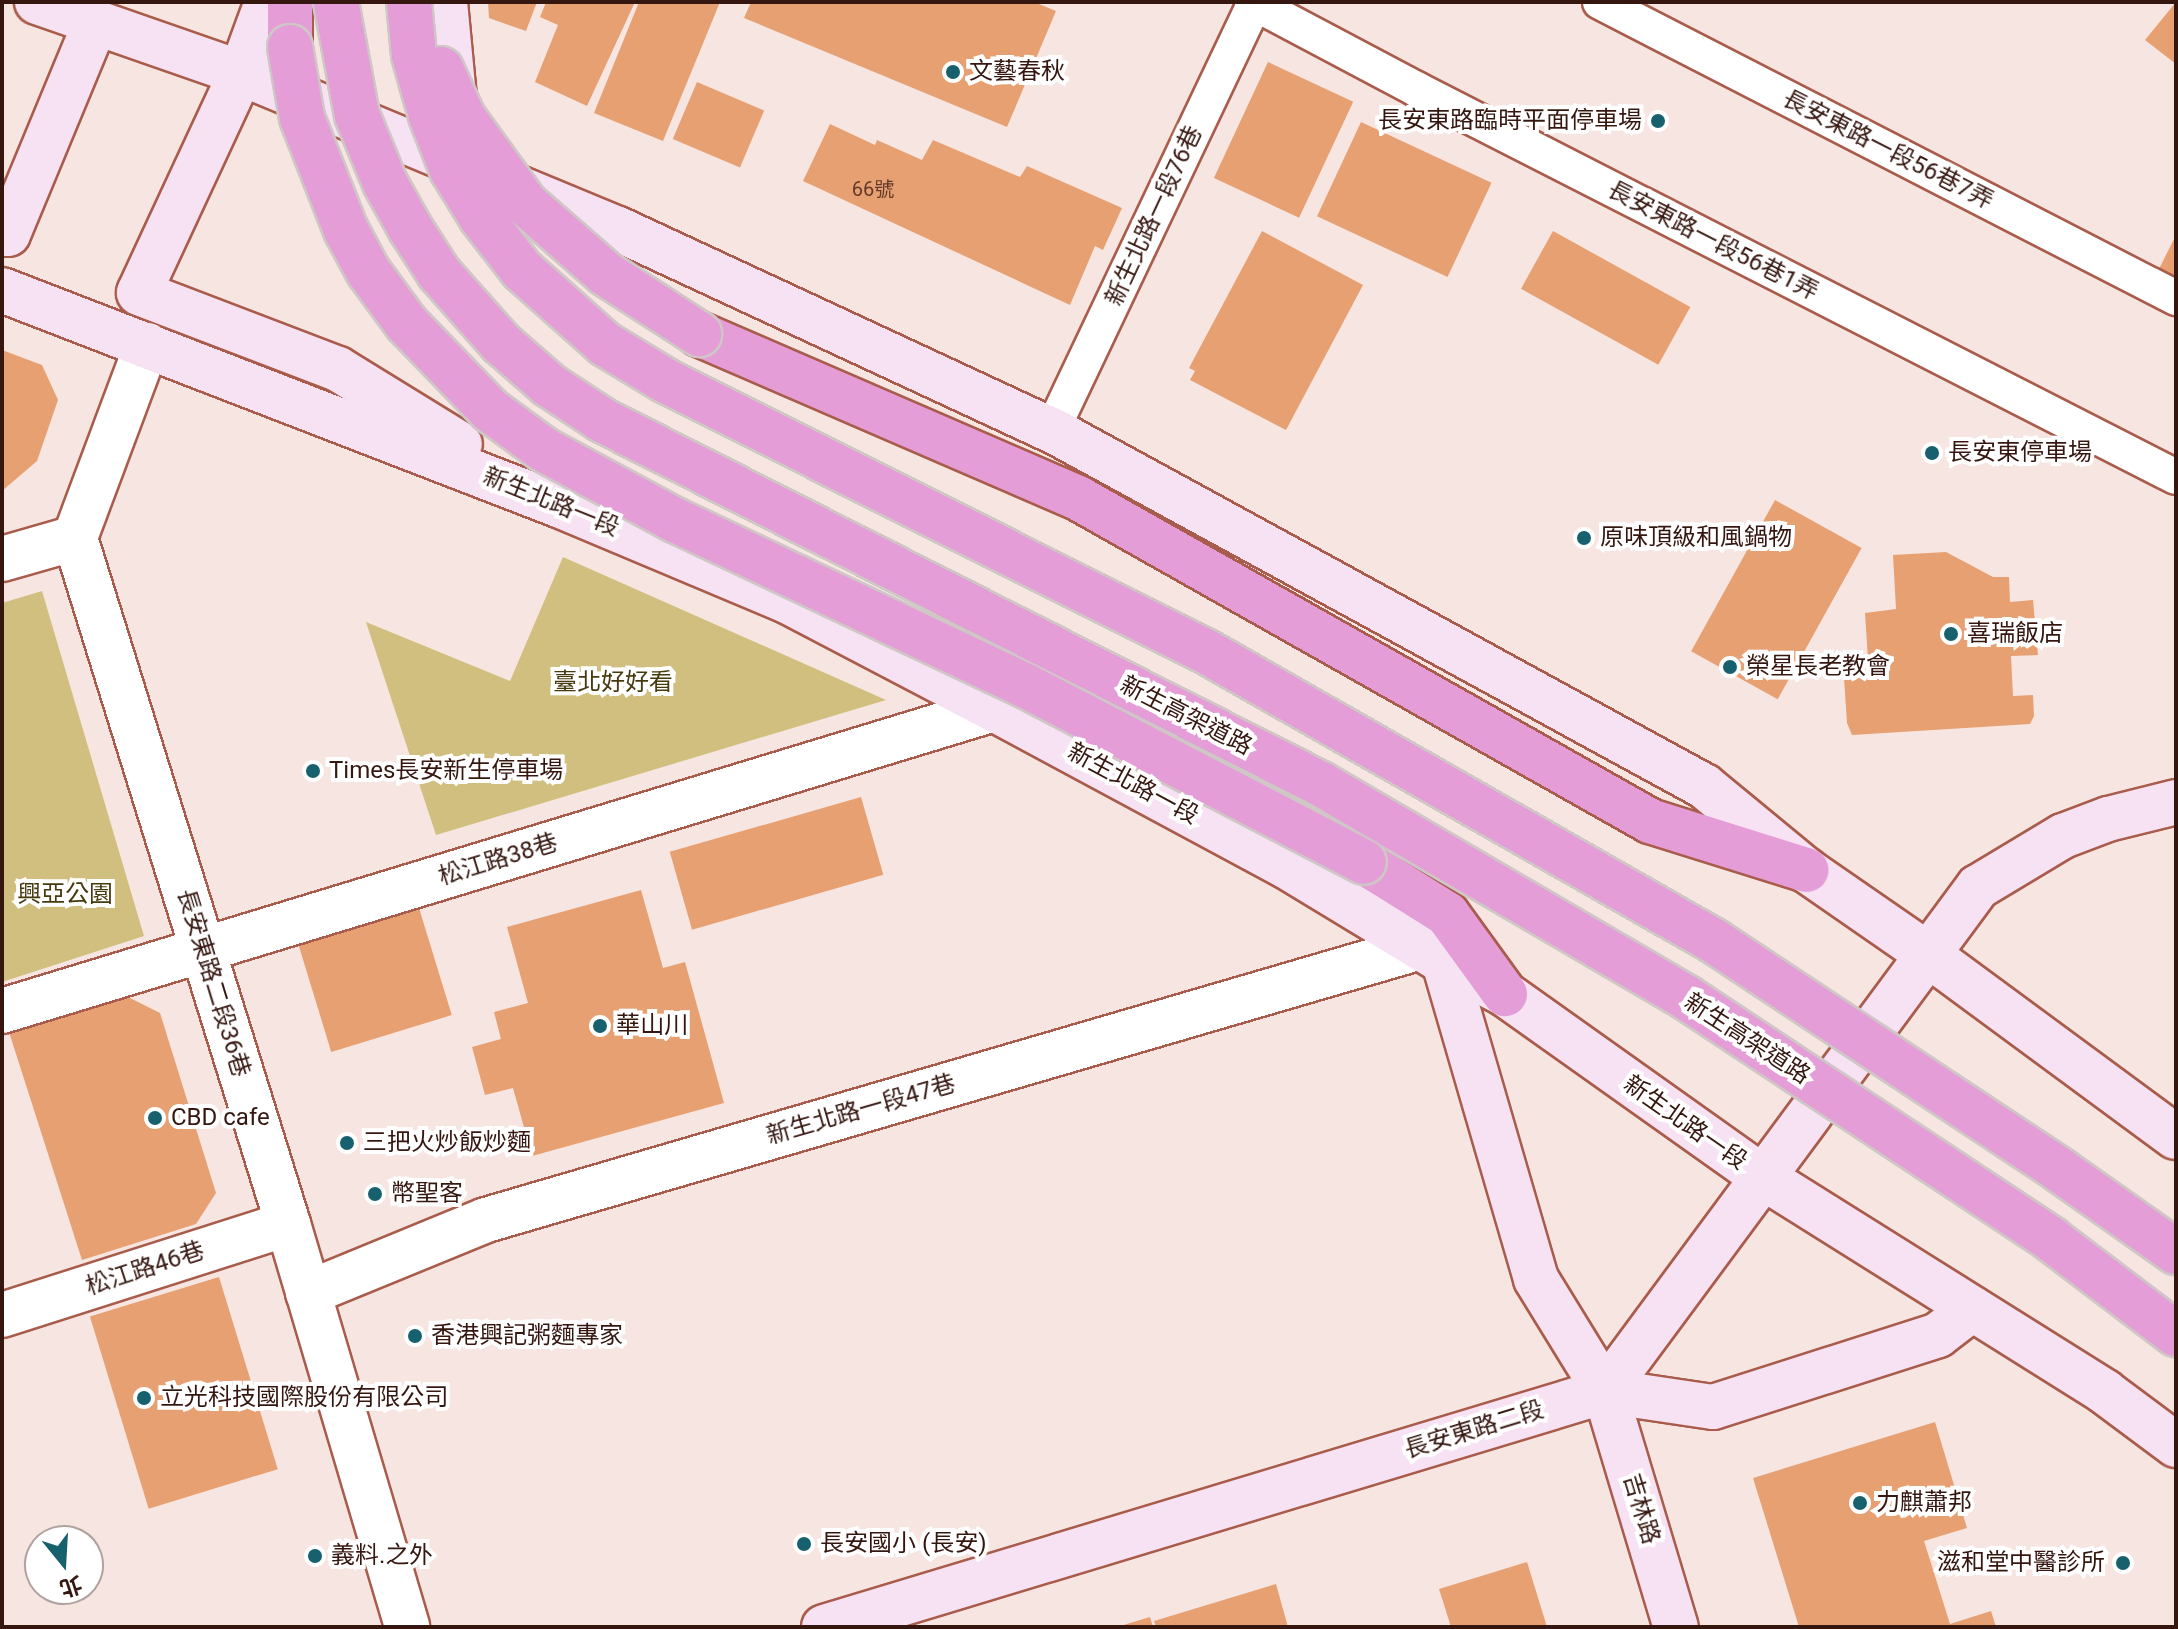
<!DOCTYPE html>
<html>
<head>
<meta charset="utf-8">
<style>
  body { margin:0 }
  #map { position:relative; width:2178px; height:1629px; overflow:hidden; background:#f7e5e1; font-family:Roboto,"Noto Sans TC",sans-serif }
  div>[style] { position:absolute }
  .green>* { inset:0; background:#d1bf80 }
  .building>* { inset:0; background:#e7a072; transform-origin:0 0 }
  .roads { filter:drop-shadow(2px 0 #a95c4b) drop-shadow(-2px 0 #a95c4b) drop-shadow(0 2px #a95c4b) drop-shadow(0 -2px #a95c4b) }
  .lane>* { height:34px; margin:-17px; padding:0 17px; transform-origin:17px; border-radius:17px; background:#fff }
  .street>* { height:44px; margin:-22px; padding:0 22px; transform-origin:22px; border-radius:22px; background:#fff }
  .secondary>* { height:44px; margin:-22px; padding:0 22px; transform-origin:22px; border-radius:22px; background:#f7e2f3 }
  .highway>* { height:44px; margin:-22px; padding:0 22px; transform-origin:22px; border-radius:22px; background:#e49dd6 }
  .bridges { filter:drop-shadow(2px 0 #cfc7c6) drop-shadow(-2px 0 #cfc7c6) drop-shadow(0 2px #cfc7c6) drop-shadow(0 -2px #cfc7c6) }
  .highway-bridge>* { height:44px; margin:-22px; padding:0 22px; transform-origin:22px; border-radius:22px; background:#e49dd6 }
  .dots>* { width:22px; height:22px; translate:-50% -50%; box-sizing:border-box; border:4px solid #fff; border-radius:50% }
  span { translate:-50% -50%; white-space:nowrap; text-align:center; line-height:1.15; -webkit-text-stroke:8px #fff; paint-order:stroke }
  .number-label { font-size:20px; color:#623928 }
  .number-label span { -webkit-text-stroke-width:0 }
  .poi-label { font-size:24px; color:#361710 }
  .left { translate:0 -50%; text-align:left }
  .right { translate:-100% -50%; text-align:right }
  .street-label { font-size:24px; color:#361710 }
  .park-label { font-size:24px; color:#463a0e }
  .frame { position:absolute; inset:0; border:4px solid #361710; pointer-events:none }
  .north { position:absolute; left:24px; top:1525px; width:80px; height:80px; box-sizing:border-box; background:#fff; border:2px solid #afa29f; border-radius:50%; rotate:162deg; font-size:22px; font-weight:700; line-height:32px; text-align:center; color:#361710 }
  .north::after { content:''; display:block; margin:auto; width:28px; height:36px; background:#17616f; clip-path:polygon(50% 0,100% 100%,50% 72%,0 100%) }
</style>
</head>
<body>
<div id="map">
  <div class="green">
    <div style="clip-path:polygon(563px 557px,886px 700px,436px 835px,366px 622px,510px 681px)"></div>
    <div style="clip-path:polygon(42px 591px,144px 936px,2px 982px,2px 603px)"></div>
  </div>
  <div class="building">
    <div style="clip-path:polygon(488px 2px,537px 2px,526px 31px,489px 18px)"></div>
    <div style="clip-path:polygon(546px 2px,635px 2px,587px 106px,535px 82px,558px 25px,540px 17px)"></div>
    <div style="clip-path:polygon(639px 2px,720px 2px,663px 141px,594px 113px)"></div>
    <div style="clip-path:polygon(751px 2px,1034px 2px,1056px 11px,1007px 127px,744px 18px)"></div>
    <div style="clip-path:polygon(2176px 2px,2176px 64px,2145px 40px)"></div>
    <div style="left:1268px;top:62px;width:94px;height:128px;rotate:25deg"></div>
    <div style="left:697px;top:82px;width:73px;height:62px;rotate:23deg"></div>
    <div style="left:1361px;top:122px;width:144px;height:104px;rotate:25deg"></div>
    <div style="clip-path:polygon(830px 124px,875px 145px,877px 140px,922px 160px,933px 140px,1020px 177px,1027px 166px,1122px 208px,1103px 250px,1095px 246px,1070px 305px,803px 181px)"></div>
    <div style="clip-path:polygon(1262px 231px,1363px 285px,1286px 430px,1190px 380px,1195px 371px,1189px 368px)"></div>
    <div style="left:1553px;top:231px;width:157px;height:66px;rotate:29deg"></div>
    <div style="clip-path:polygon(2176px 235px,2176px 278px,2159px 269px)"></div>
    <div style="clip-path:polygon(2px 350px,42px 365px,58px 400px,37px 461px,2px 491px)"></div>
    <div style="left:1775px;top:500px;width:99px;height:173px;rotate:29deg"></div>
    <div style="clip-path:polygon(1946px 552px,1993px 577px,2009px 577px,2010px 602px,2033px 600px,2038px 655px,2011px 656px,2013px 696px,2033px 695px,2034px 716px,2030px 724px,1852px 735px,1847px 723px,1844px 678px,1851px 677px,1848px 662px,1868px 660px,1865px 613px,1896px 609px,1893px 555px)"></div>
    <div style="left:861px;top:797px;width:81px;height:199px;rotate:74deg"></div>
    <div style="clip-path:polygon(641px 890px,663px 968px,685px 962px,724px 1103px,532px 1156px,513px 1088px,485px 1095px,472px 1047px,501px 1039px,494px 1012px,528px 1003px,507px 927px)"></div>
    <div style="left:419px;top:908px;width:112px;height:126px;rotate:73deg"></div>
    <div style="clip-path:polygon(122px 994px,160px 1013px,216px 1193px,196px 1224px,82px 1260px,9px 1032px)"></div>
    <div style="left:219px;top:1277px;width:201px;height:135px;rotate:73deg"></div>
    <div style="clip-path:polygon(1935px 1422px,1967px 1528px,1924px 1541px,1950px 1624px,1991px 1611px,1996px 1627px,1799px 1627px,1753px 1478px)"></div>
    <div style="clip-path:polygon(1527px 1562px,1547px 1627px,1451px 1627px,1439px 1589px)"></div>
    <div style="clip-path:polygon(1276px 1584px,1288px 1627px,1156px 1627px,1154px 1621px)"></div>
    <div style="clip-path:polygon(1150px 1617px,1153px 1627px,1120px 1627px,1120px 1626px)"></div>
  </div>
  <div class="roads">
    <div class="lane">
      <div style="left:1252px;top:2px;width:186px;rotate:27.9deg"></div>
      <div style="left:1416px;top:89px;width:853px;rotate:27.05deg"></div>
      <div style="left:1600px;top:2px;width:648px;rotate:27.2deg"></div>
      <div style="left:1052px;top:430px;width:474px;rotate:-64.6deg"></div>
    </div>
    <div class="street">
      <div style="left:147px;top:345px;width:206px;rotate:110.5deg"></div>
      <div style="left:75px;top:538px;width:718px;rotate:72.75deg"></div>
      <div style="left:288px;top:1224px;width:420px;rotate:73.5deg"></div>
      <div style="left:2px;top:559px;width:76px;rotate:-16deg"></div>
      <div style="left:2px;top:1011px;width:1037px;rotate:-16.93deg"></div>
      <div style="left:308px;top:1293px;width:192px;rotate:-22.3deg"></div>
      <div style="left:486px;top:1220px;width:974px;rotate:-16.28deg"></div>
      <div style="left:2px;top:1315px;width:300px;rotate:-17.7deg"></div>
    </div>
    <div class="secondary">
      <div style="left:37px;top:2px;width:216px;rotate:19.2deg"></div>
      <div style="left:241px;top:73px;width:408px;rotate:22.5deg"></div>
      <div style="left:618px;top:229px;width:478px;rotate:24.9deg"></div>
      <div style="left:1052px;top:430px;width:743px;rotate:28.64deg"></div>
      <div style="left:1704px;top:786px;width:132px;rotate:39.5deg"></div>
      <div style="left:1806px;top:870px;width:146px;rotate:34.7deg"></div>
      <div style="left:1926px;top:953px;width:310px;rotate:36.4deg"></div>
      <div style="left:267px;top:2px;width:76px;rotate:110.1deg"></div>
      <div style="left:241px;top:73px;width:242px;rotate:114.9deg"></div>
      <div style="left:139px;top:293px;width:213px;rotate:20.9deg"></div>
      <div style="left:338px;top:369px;width:143px;rotate:31.6deg"></div>
      <div style="left:445px;top:2px;width:106px;rotate:84.6deg"></div>
      <div style="left:2px;top:233px;width:6px;rotate:9deg"></div>
      <div style="left:8px;top:234px;width:230px;rotate:-67.5deg"></div>
      <div style="left:2px;top:290px;width:599px;rotate:21.13deg"></div>
      <div style="left:561px;top:506px;width:245px;rotate:22.8deg"></div>
      <div style="left:787px;top:601px;width:233px;rotate:27.6deg"></div>
      <div style="left:994px;top:709px;width:329px;rotate:28.3deg"></div>
      <div style="left:1284px;top:865px;width:187px;rotate:31.2deg"></div>
      <div style="left:1444px;top:962px;width:69px;rotate:27.7deg"></div>
      <div style="left:1505px;top:994px;width:314px;rotate:35.4deg"></div>
      <div style="left:1761px;top:1176px;width:406px;rotate:32.1deg"></div>
      <div style="left:2105px;top:1392px;width:89px;rotate:36.7deg"></div>
      <div style="left:1444px;top:962px;width:330px;rotate:73.8deg"></div>
      <div style="left:1536px;top:1279px;width:132px;rotate:58.4deg"></div>
      <div style="left:1605px;top:1391px;width:246px;rotate:73.3deg"></div>
      <div style="left:1605px;top:1391px;width:109px;rotate:8.4deg"></div>
      <div style="left:1713px;top:1407px;width:236px;rotate:-17.7deg"></div>
      <div style="left:1938px;top:1335px;width:43px;rotate:-37.4deg"></div>
      <div style="left:824px;top:1627px;width:816px;rotate:-16.81deg"></div>
      <div style="left:1605px;top:1391px;width:627px;rotate:-53.5deg"></div>
      <div style="left:1978px;top:887px;width:99px;rotate:-31deg"></div>
      <div style="left:2063px;top:836px;width:48px;rotate:-20.7deg"></div>
      <div style="left:2108px;top:819px;width:70px;rotate:-14deg"></div>
    </div>
    <div class="highway">
      <div style="left:290px;top:2px;width:45px;rotate:90deg"></div>
      <div style="left:699px;top:334px;width:413px;rotate:23.4deg"></div>
      <div style="left:1078px;top:498px;width:657px;rotate:29.45deg"></div>
      <div style="left:1650px;top:821px;width:164px;rotate:17.4deg"></div>
      <div style="left:1364px;top:862px;width:98px;rotate:32.1deg"></div>
      <div style="left:1447px;top:914px;width:99px;rotate:54.1deg"></div>
    </div>
  </div>
  <div class="bridges">
    <div class="highway-bridge">
      <div style="left:336px;top:2px;width:115px;rotate:79.5deg"></div>
      <div style="left:357px;top:115px;width:74px;rotate:67.6deg"></div>
      <div style="left:385px;top:183px;width:51px;rotate:60.9deg"></div>
      <div style="left:410px;top:228px;width:54px;rotate:57.2deg"></div>
      <div style="left:439px;top:273px;width:94px;rotate:48.5deg"></div>
      <div style="left:501px;top:343px;width:64px;rotate:41.2deg"></div>
      <div style="left:549px;top:385px;width:64px;rotate:33.4deg"></div>
      <div style="left:602px;top:420px;width:806px;rotate:26.85deg"></div>
      <div style="left:1321px;top:784px;width:424px;rotate:30.3deg"></div>
      <div style="left:1687px;top:998px;width:438px;rotate:33.5deg"></div>
      <div style="left:2052px;top:1240px;width:156px;rotate:37.2deg"></div>
      <div style="left:409px;top:2px;width:53px;rotate:84.6deg"></div>
      <div style="left:414px;top:55px;width:63px;rotate:74.4deg"></div>
      <div style="left:431px;top:116px;width:58px;rotate:68.7deg"></div>
      <div style="left:452px;top:170px;width:55px;rotate:58.3deg"></div>
      <div style="left:481px;top:217px;width:67px;rotate:52.3deg"></div>
      <div style="left:522px;top:270px;width:111px;rotate:41.7deg"></div>
      <div style="left:605px;top:344px;width:71px;rotate:31.2deg"></div>
      <div style="left:666px;top:381px;width:605px;rotate:26.61deg"></div>
      <div style="left:1207px;top:652px;width:584px;rotate:29.68deg"></div>
      <div style="left:1714px;top:941px;width:416px;rotate:33.5deg"></div>
      <div style="left:2061px;top:1171px;width:141px;rotate:35.2deg"></div>
      <div style="left:290px;top:47px;width:72px;rotate:80.4deg"></div>
      <div style="left:302px;top:118px;width:120px;rotate:68.6deg"></div>
      <div style="left:346px;top:230px;width:47px;rotate:61.8deg"></div>
      <div style="left:368px;top:271px;width:66px;rotate:53.7deg"></div>
      <div style="left:407px;top:324px;width:120px;rotate:46deg"></div>
      <div style="left:490px;top:410px;width:66px;rotate:36.3deg"></div>
      <div style="left:543px;top:449px;width:150px;rotate:28.3deg"></div>
      <div style="left:675px;top:520px;width:386px;rotate:25.3deg"></div>
      <div style="left:1024px;top:685px;width:383px;rotate:27.5deg"></div>
      <div style="left:441px;top:69px;width:53px;rotate:65.4deg"></div>
      <div style="left:463px;top:117px;width:106px;rotate:54.2deg"></div>
      <div style="left:525px;top:203px;width:108px;rotate:41.2deg"></div>
      <div style="left:606px;top:274px;width:111px;rotate:32.8deg"></div>
    </div>
  </div>
  <div class="dots">
    <div style="left:953px;top:72px;background:#17616f"></div>
    <div style="left:1658px;top:121px;background:#17616f"></div>
    <div style="left:1932px;top:453px;background:#17616f"></div>
    <div style="left:1584px;top:538px;background:#17616f"></div>
    <div style="left:1951px;top:634px;background:#17616f"></div>
    <div style="left:1730px;top:667px;background:#17616f"></div>
    <div style="left:313px;top:771px;background:#17616f"></div>
    <div style="left:600px;top:1026px;background:#17616f"></div>
    <div style="left:155px;top:1118px;background:#17616f"></div>
    <div style="left:347px;top:1143px;background:#17616f"></div>
    <div style="left:375px;top:1194px;background:#17616f"></div>
    <div style="left:415px;top:1336px;background:#17616f"></div>
    <div style="left:144px;top:1398px;background:#17616f"></div>
    <div style="left:1860px;top:1503px;background:#17616f"></div>
    <div style="left:804px;top:1544px;background:#17616f"></div>
    <div style="left:315px;top:1556px;background:#17616f"></div>
    <div style="left:2123px;top:1563px;background:#17616f"></div>
  </div>
  <div class="number-label">
    <span style="left:873px;top:189px">66號</span>
  </div>
  <div class="poi-label">
    <span class="left" style="left:969px;top:72px">文藝春秋</span>
    <span class="right" style="left:1642px;top:121px">長安東路臨時平面停車場</span>
    <span class="left" style="left:1948px;top:453px">長安東停車場</span>
    <span class="left" style="left:1600px;top:538px">原味頂級和風鍋物</span>
    <span class="left" style="left:1967px;top:634px">喜瑞飯店</span>
    <span class="left" style="left:1746px;top:667px">榮星長老教會</span>
    <span class="left" style="left:329px;top:771px">Times長安新生停車場</span>
    <span class="left" style="left:616px;top:1026px">華山川</span>
    <span class="left" style="left:171px;top:1118px">CBD cafe</span>
    <span class="left" style="left:363px;top:1143px">三把火炒飯炒麵</span>
    <span class="left" style="left:391px;top:1194px">幣聖客</span>
    <span class="left" style="left:431px;top:1336px">香港興記粥麵專家</span>
    <span class="left" style="left:160px;top:1398px">立光科技國際股份有限公司</span>
    <span class="left" style="left:1876px;top:1503px">力麒蕭邦</span>
    <span class="left" style="left:820px;top:1544px">長安國小 (長安)</span>
    <span class="left" style="left:331px;top:1556px">義料.之外</span>
    <span class="right" style="left:2105px;top:1563px">滋和堂中醫診所</span>
  </div>
  <div class="street-label">
    <span style="left:1888px;top:150px;rotate:27deg">長安東路一段56巷7弄</span>
    <span style="left:1154px;top:216px;rotate:-65deg">新生北路一段76巷</span>
    <span style="left:1713px;top:241px;rotate:27deg">長安東路一段56巷1弄</span>
    <span style="left:551px;top:502px;rotate:22deg">新生北路一段</span>
    <span style="left:1186px;top:716px;rotate:27deg">新生高架道路</span>
    <span style="left:1133px;top:784px;rotate:28deg">新生北路一段</span>
    <span style="left:498px;top:860px;rotate:-17deg">松江路38巷</span>
    <span style="left:213px;top:983px;rotate:73deg">長安東路二段36巷</span>
    <span style="left:1747px;top:1039px;rotate:33deg">新生高架道路</span>
    <span style="left:861px;top:1110px;rotate:-16deg">新生北路一段47巷</span>
    <span style="left:1685px;top:1123px;rotate:35deg">新生北路一段</span>
    <span style="left:145px;top:1269px;rotate:-18deg">松江路46巷</span>
    <span style="left:1474px;top:1430px;rotate:-17deg">長安東路二段</span>
    <span style="left:1641px;top:1509px;rotate:73deg">吉林路</span>
  </div>
  <div class="park-label">
    <span style="left:613px;top:683px">臺北好好看</span>
    <span style="left:65px;top:895px">興亞公園</span>
  </div>
  <div class="frame"></div>
  <div class="north">北</div>
</div>
</body>
</html>
